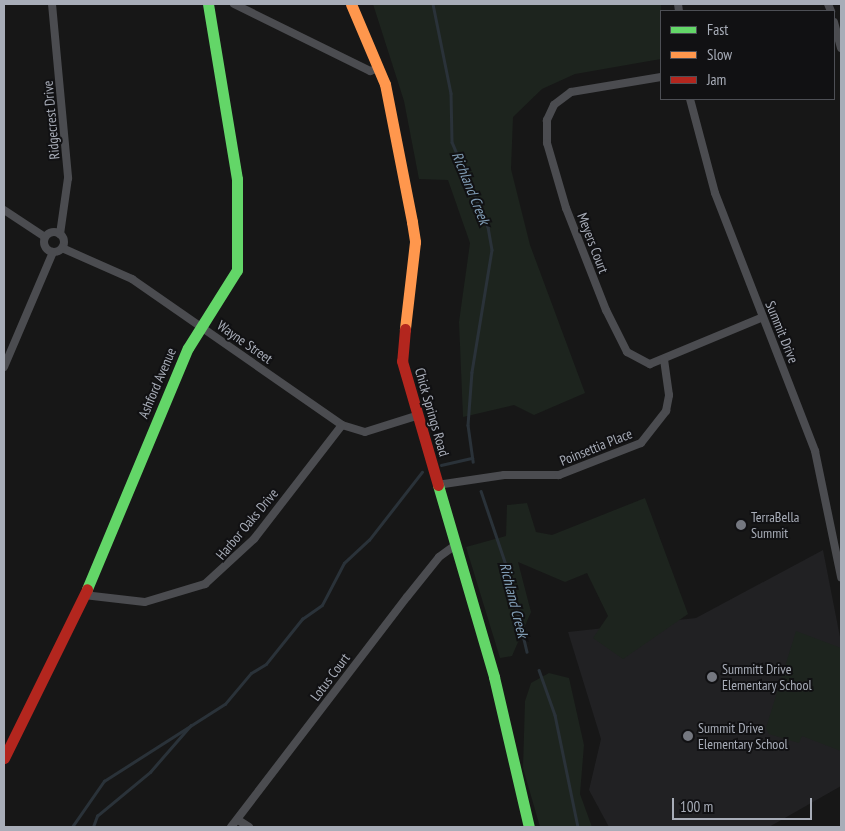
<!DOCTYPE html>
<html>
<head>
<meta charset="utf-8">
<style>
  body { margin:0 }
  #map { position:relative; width:845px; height:831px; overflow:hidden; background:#171717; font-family:"PT Sans Narrow",sans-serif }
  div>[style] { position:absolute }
  .built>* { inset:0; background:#212123 }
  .green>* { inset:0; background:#1d241e }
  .stream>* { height:2.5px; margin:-1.25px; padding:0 1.25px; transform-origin:1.25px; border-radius:1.25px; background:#2a3239 }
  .street>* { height:8px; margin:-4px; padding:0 4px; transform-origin:4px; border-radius:4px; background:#4b4c50 }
  .street>.ring { margin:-4px; padding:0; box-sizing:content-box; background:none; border:8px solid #4b4c50; border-radius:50% }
  .fast>* { height:11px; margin:-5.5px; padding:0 5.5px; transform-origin:5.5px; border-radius:5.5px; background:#63d668 }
  .slow>* { height:11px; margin:-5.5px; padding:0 5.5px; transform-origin:5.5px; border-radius:5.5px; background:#ff974d }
  .jam>* { height:11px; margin:-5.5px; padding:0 5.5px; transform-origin:5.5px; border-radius:5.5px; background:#b3261e }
  .dots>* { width:14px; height:14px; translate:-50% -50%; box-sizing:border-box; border:2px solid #111113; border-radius:50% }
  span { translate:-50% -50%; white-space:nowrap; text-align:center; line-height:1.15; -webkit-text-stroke:4px #111113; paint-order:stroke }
  .street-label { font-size:14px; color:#a8adb8 }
  .poi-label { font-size:14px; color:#a8adb8 }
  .left { translate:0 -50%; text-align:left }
  .water-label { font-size:15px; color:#7f9bb3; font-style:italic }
  .frame { position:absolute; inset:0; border:5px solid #a8adb8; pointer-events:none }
  .legend { position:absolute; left:660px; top:10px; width:175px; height:90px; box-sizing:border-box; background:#111113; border:1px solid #4d4f55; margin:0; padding:6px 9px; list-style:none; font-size:15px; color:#a8adb8 }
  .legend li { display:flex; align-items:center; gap:10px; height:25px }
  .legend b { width:25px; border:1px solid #4d4f55 }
  .scale { position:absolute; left:672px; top:798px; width:140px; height:22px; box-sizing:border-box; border:2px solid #a8adb8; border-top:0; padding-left:6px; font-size:15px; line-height:18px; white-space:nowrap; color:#a8adb8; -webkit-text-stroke:4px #111113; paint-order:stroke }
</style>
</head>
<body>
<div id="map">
  <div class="built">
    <div style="clip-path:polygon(823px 550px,841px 642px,841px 786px,769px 827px,609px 827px,589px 790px,601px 739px,568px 632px,696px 618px)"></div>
  </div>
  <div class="green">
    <div style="clip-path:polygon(373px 4px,661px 4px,661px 59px,575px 74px,542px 89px,513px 117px,511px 169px,530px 245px,585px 393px,534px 415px,514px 405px,463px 417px,459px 322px,470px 243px,448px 180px,419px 179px,404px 101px)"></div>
    <div style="clip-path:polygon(645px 498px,688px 614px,623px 659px,593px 638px,608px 616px,587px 573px,565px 582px,518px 562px,531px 612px,512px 656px,500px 658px,466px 547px,506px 536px,507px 505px,527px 503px,536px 532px,552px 535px)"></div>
    <div style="clip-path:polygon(796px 631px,841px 648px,841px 751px,802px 736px,799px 743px,769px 734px,766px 728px)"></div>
    <div style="clip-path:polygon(549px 673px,569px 678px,584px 745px,580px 794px,592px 827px,540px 827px,523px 768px,525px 701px,531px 683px)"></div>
  </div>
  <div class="stream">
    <div style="left:433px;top:4px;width:91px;rotate:78.6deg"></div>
    <div style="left:451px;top:93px;width:49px;rotate:88.8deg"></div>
    <div style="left:452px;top:142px;width:92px;rotate:67deg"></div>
    <div style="left:488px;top:227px;width:23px;rotate:80deg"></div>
    <div style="left:492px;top:250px;width:124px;rotate:99.3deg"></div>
    <div style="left:472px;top:372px;width:53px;rotate:94.3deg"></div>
    <div style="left:468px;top:425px;width:37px;rotate:82deg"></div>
    <div style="left:441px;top:465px;width:32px;rotate:-13deg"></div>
    <div style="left:481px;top:491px;width:81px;rotate:71.3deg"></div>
    <div style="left:507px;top:568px;width:86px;rotate:76.6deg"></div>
    <div style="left:539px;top:670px;width:48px;rotate:70.4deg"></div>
    <div style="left:555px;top:715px;width:114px;rotate:78.4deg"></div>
    <div style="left:72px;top:827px;width:56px;rotate:-55.2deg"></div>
    <div style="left:104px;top:781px;width:143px;rotate:-32.5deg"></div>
    <div style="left:225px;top:704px;width:40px;rotate:-50deg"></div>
    <div style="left:251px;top:673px;width:17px;rotate:-31deg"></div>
    <div style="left:266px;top:664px;width:58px;rotate:-51.3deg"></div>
    <div style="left:302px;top:619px;width:24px;rotate:-35deg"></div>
    <div style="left:322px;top:605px;width:47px;rotate:-62.4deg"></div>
    <div style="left:344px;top:563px;width:34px;rotate:-43deg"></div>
    <div style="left:369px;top:540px;width:86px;rotate:-52.1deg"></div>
    <div style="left:93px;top:827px;width:12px;rotate:-70deg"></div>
    <div style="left:97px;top:816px;width:69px;rotate:-39.7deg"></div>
    <div style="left:150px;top:772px;width:62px;rotate:-48.9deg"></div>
  </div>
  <div class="street">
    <div style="left:52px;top:4px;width:175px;rotate:84.7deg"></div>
    <div style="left:68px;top:178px;width:57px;rotate:98.1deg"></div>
    <div style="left:234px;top:4px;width:152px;rotate:26.2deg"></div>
    <div style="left:370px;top:71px;width:10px;rotate:-17deg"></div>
    <div style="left:678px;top:4px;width:7px;rotate:82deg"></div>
    <div style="left:828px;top:4px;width:8px;rotate:67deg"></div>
    <div style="left:834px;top:22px;width:27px;rotate:75deg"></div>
    <div style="left:661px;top:77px;width:91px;rotate:170.5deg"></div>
    <div style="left:571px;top:92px;width:21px;rotate:143deg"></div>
    <div style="left:554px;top:105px;width:17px;rotate:115deg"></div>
    <div style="left:547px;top:120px;width:23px;rotate:90deg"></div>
    <div style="left:547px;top:143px;width:68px;rotate:73.7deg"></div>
    <div style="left:566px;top:208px;width:110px;rotate:68.6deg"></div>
    <div style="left:606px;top:310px;width:47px;rotate:63.4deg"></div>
    <div style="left:627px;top:352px;width:26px;rotate:28deg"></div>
    <div style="left:650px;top:364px;width:122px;rotate:-22.6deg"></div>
    <div style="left:690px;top:99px;width:97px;rotate:75.1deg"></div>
    <div style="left:715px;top:193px;width:277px;rotate:68.8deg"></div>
    <div style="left:815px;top:451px;width:129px;rotate:78.3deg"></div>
    <div style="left:4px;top:210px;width:49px;rotate:33.4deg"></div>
    <div class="ring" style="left:44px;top:232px;width:12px;height:12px"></div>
    <div style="left:62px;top:248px;width:77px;rotate:23.9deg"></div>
    <div style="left:132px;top:279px;width:256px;rotate:34.8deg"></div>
    <div style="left:342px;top:425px;width:24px;rotate:17deg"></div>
    <div style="left:365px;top:432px;width:53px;rotate:-17.4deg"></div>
    <div style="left:4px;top:367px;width:125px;rotate:-66.9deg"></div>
    <div style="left:437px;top:485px;width:68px;rotate:-8.5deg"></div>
    <div style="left:504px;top:475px;width:55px"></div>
    <div style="left:559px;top:475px;width:88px;rotate:-21.3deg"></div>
    <div style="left:641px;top:443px;width:41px;rotate:-52deg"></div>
    <div style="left:666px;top:411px;width:16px;rotate:-79deg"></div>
    <div style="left:669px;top:395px;width:36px;rotate:-98deg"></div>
    <div style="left:84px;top:595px;width:61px;rotate:6.5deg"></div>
    <div style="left:145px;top:602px;width:63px;rotate:-16.7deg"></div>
    <div style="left:205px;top:584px;width:67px;rotate:-42.6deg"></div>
    <div style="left:254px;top:539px;width:144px;rotate:-52.3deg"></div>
    <div style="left:238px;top:820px;width:13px;rotate:32deg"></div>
    <div style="left:231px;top:827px;width:290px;rotate:-52.6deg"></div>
    <div style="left:407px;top:597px;width:51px;rotate:-51.3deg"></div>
    <div style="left:439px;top:557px;width:17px;rotate:-36deg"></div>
  </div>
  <div class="fast">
    <div style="left:438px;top:485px;width:200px;rotate:73.7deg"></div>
    <div style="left:494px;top:677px;width:154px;rotate:76.9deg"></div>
    <div style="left:87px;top:589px;width:261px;rotate:-67.3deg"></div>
    <div style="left:188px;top:348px;width:92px;rotate:-57.9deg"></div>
    <div style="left:237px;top:270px;width:91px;rotate:-90deg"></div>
    <div style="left:237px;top:179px;width:177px;rotate:-99.4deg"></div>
  </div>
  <div class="slow">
    <div style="left:351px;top:4px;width:87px;rotate:67deg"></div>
    <div style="left:385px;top:84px;width:141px;rotate:78.9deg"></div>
    <div style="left:412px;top:222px;width:20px;rotate:81deg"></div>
    <div style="left:415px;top:242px;width:88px;rotate:96.6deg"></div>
  </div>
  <div class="jam">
    <div style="left:405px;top:329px;width:32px;rotate:95deg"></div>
    <div style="left:402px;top:361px;width:129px;rotate:73.8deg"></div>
    <div style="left:4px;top:758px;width:188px;rotate:-63.8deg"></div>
  </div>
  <div class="dots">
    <div style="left:741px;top:525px;background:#757880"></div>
    <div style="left:712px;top:677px;background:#757880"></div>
    <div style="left:688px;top:736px;background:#757880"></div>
  </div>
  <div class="street-label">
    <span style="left:51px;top:120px;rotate:-95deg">Ridgecrest Drive</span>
    <span style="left:593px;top:243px;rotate:69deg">Meyers Court</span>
    <span style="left:782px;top:332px;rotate:68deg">Summit Drive</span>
    <span style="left:245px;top:342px;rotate:35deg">Wayne Street</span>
    <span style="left:157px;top:383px;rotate:-67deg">Ashford Avenue</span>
    <span style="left:432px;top:412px;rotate:74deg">Chick Springs Road</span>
    <span style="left:596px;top:447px;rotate:-22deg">Poinsettia Place</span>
    <span style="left:247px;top:524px;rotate:-50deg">Harbor Oaks Drive</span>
    <span style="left:330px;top:677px;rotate:-53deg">Lotus Court</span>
  </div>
  <div class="poi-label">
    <span class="left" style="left:751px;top:525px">TerraBella<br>Summit</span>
    <span class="left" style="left:722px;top:677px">Summitt Drive<br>Elementary School</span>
    <span class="left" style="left:698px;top:736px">Summit Drive<br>Elementary School</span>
  </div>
  <div class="water-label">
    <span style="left:471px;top:188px;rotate:68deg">Richland Creek</span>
    <span style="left:514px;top:600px;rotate:76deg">Richland Creek</span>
  </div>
  <div class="frame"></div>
  <ul class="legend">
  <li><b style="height:6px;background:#63d668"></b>Fast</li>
  <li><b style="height:6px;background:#ff974d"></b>Slow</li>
  <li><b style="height:6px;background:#b3261e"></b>Jam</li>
  </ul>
  <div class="scale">100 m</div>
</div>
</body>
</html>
